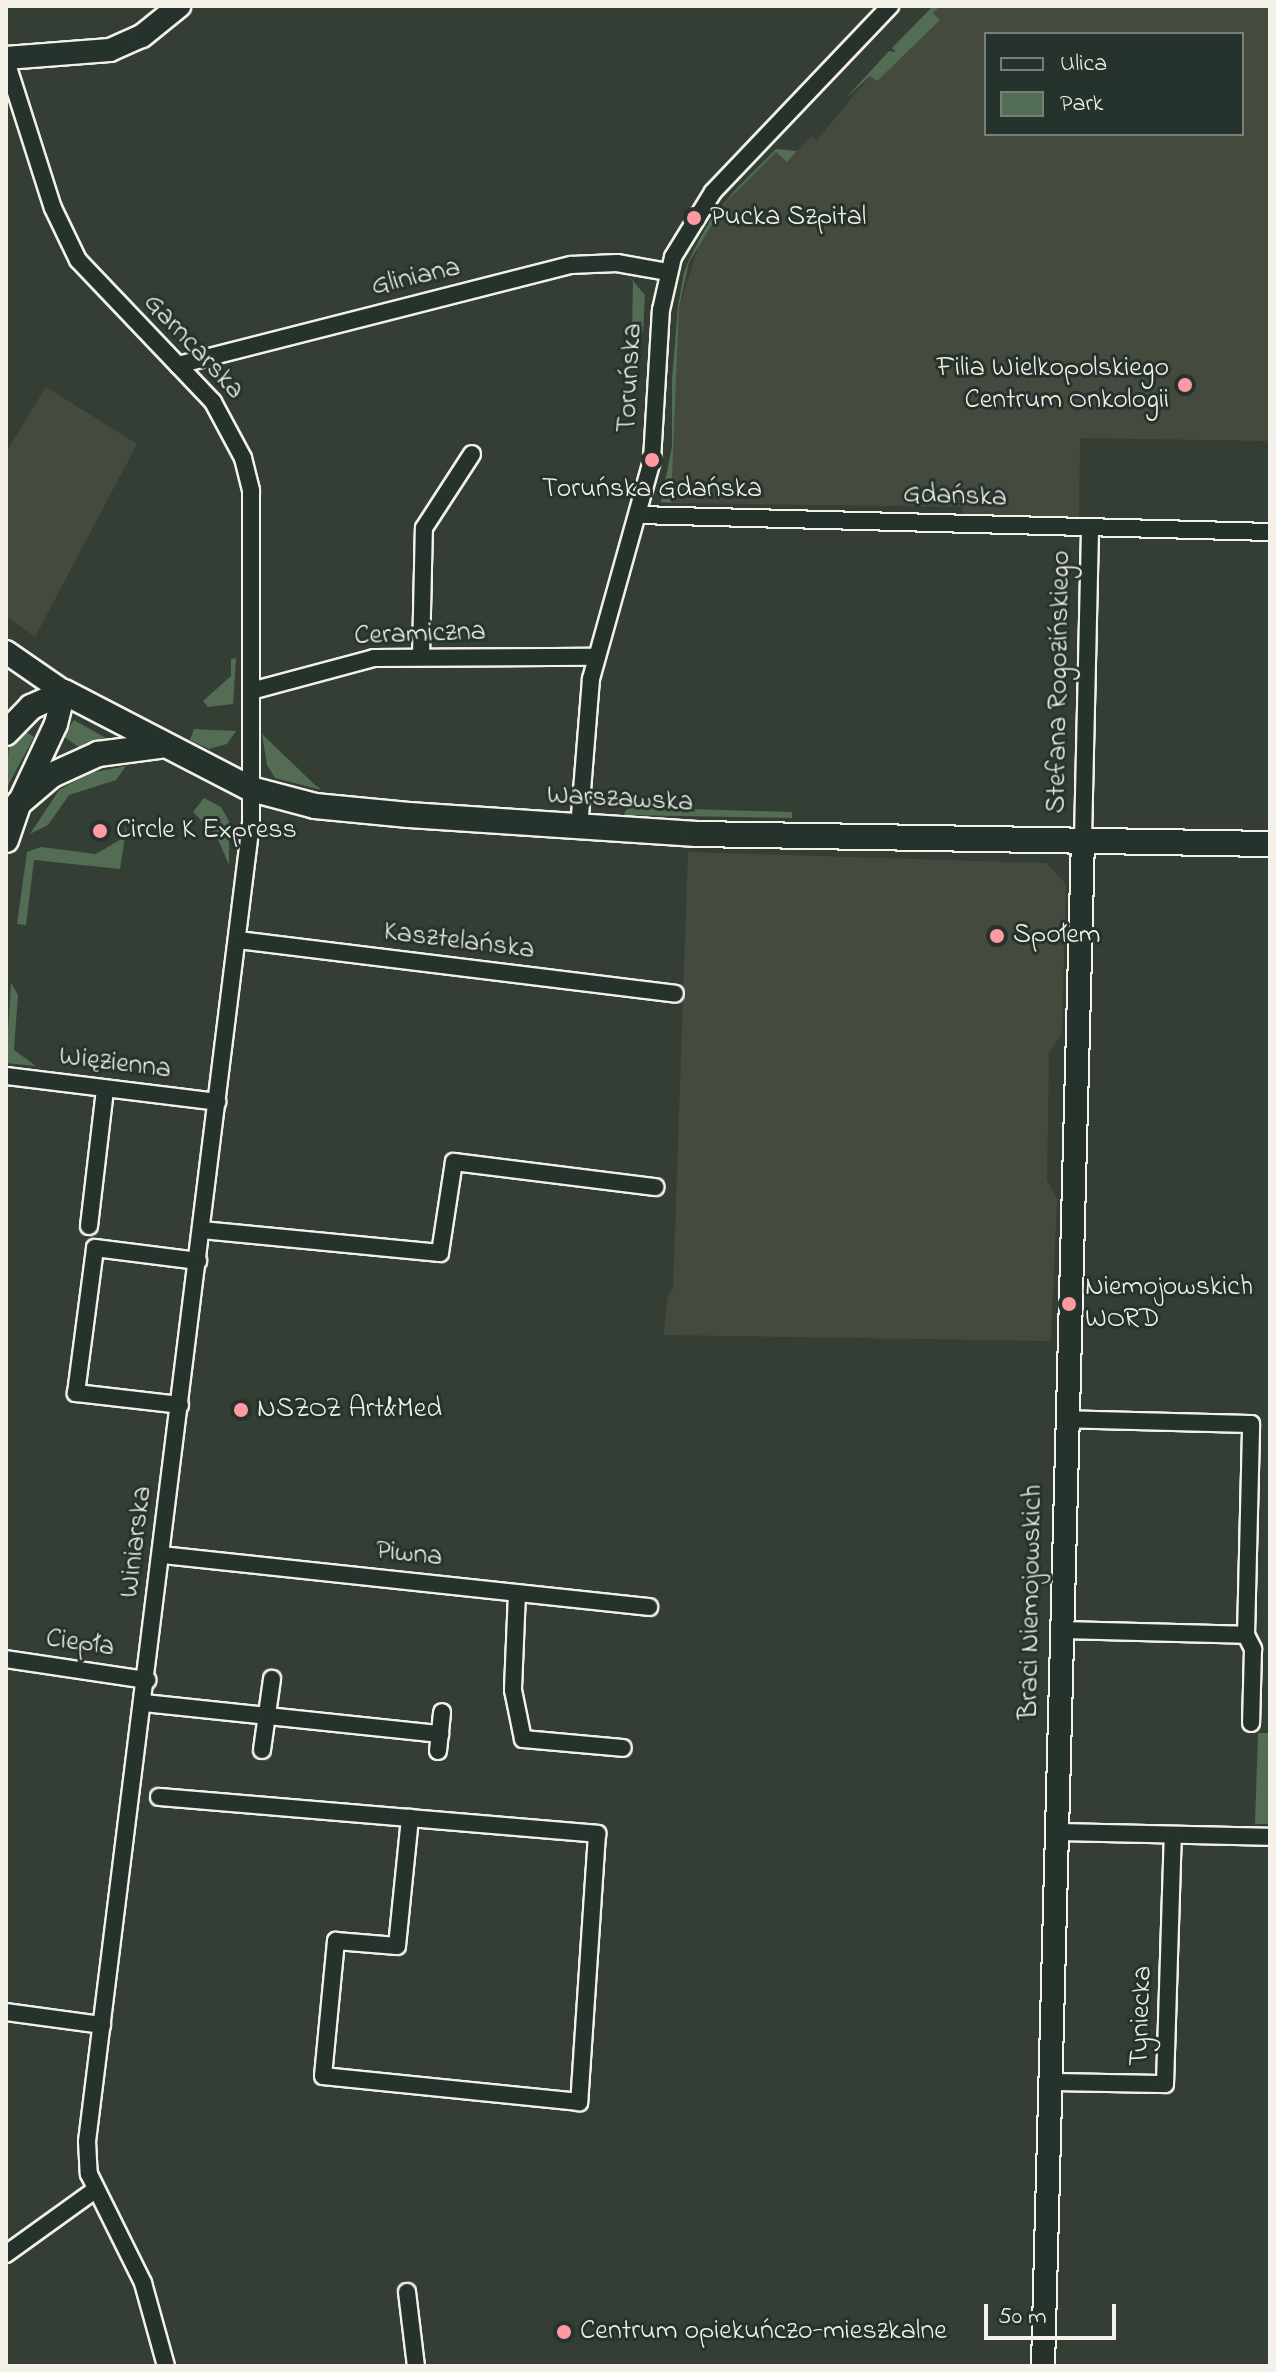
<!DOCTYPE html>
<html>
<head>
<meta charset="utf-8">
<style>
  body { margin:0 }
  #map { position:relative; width:1276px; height:2372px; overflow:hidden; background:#343e35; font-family:"Indie Flower",sans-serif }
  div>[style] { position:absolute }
  .built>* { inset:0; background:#444b3e }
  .green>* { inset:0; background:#536d54 }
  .roads { filter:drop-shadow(2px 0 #f4f1e8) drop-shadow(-2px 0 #f4f1e8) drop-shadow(0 2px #f4f1e8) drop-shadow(0 -2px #f4f1e8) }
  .street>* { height:16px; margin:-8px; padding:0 8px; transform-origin:8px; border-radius:8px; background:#26332d }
  .secondary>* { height:22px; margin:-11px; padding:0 11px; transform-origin:11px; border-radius:11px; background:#26332d }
  .primary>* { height:24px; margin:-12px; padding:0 12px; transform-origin:12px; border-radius:12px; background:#26332d }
  .dots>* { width:22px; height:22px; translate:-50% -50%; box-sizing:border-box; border:4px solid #26332d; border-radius:50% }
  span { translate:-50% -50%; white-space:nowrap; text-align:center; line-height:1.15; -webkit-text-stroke:6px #26332d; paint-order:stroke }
  .poi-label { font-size:28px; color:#f4f1e8 }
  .left { translate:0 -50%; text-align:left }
  .right { translate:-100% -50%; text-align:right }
  .street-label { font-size:28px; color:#f4f1e8 }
  .frame { position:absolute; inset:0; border:8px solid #f4f1e8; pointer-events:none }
  .legend { position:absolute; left:984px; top:32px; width:260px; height:104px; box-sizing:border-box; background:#26332d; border:2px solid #787f78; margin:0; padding:10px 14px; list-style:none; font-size:24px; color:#f4f1e8 }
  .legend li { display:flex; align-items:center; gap:16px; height:40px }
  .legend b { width:40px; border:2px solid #787f78 }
  .scale { position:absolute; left:984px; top:2304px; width:132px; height:36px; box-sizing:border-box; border:4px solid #f4f1e8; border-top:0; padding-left:10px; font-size:24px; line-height:28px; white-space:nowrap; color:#f4f1e8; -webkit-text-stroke:6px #26332d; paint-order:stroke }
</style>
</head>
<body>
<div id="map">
  <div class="built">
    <div style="clip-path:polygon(evenodd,940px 6px,1270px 6px,1270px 441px,1080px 438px,1079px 518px,963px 516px,962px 507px,671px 503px,679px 308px,700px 241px,726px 202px,776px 152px,787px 161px,812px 136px,817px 140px,871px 75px,876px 81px,939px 19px,933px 13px,940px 6px,986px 34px,1242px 34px,1242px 134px,986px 134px,986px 34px)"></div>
    <div style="clip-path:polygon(46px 387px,137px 444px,35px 637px,6px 616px,6px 452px)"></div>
    <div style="clip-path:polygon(688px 852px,1046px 863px,1066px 884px,1062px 1033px,1049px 1053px,1047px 1180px,1057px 1198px,1051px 1341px,664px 1335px,667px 1298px,673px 1289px)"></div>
  </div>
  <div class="green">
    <div style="clip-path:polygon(933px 6px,940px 6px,933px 13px,940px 20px,877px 81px,870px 76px,845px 99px,889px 51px,896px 52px,892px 48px)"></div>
    <div style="clip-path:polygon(776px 149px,797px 151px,787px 162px,776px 152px,726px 202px,689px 262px,679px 308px,671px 503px,661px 502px,672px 446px,672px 380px,678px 306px,684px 273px,688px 262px,699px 240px,711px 219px,737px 188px)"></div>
    <div style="clip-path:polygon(627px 274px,645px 295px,643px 333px,632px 333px,633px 282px)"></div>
    <div style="clip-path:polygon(236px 658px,233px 704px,208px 707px,203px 701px,231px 676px,231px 659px)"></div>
    <div style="clip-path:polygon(74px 720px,111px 741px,83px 750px,63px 736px)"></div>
    <div style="clip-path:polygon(19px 727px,34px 737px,6px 789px,9px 746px)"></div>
    <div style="clip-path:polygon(194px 729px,236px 731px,227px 744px,209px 749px,190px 740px)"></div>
    <div style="clip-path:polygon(262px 734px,315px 785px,322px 790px,275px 778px,267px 765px)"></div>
    <div style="clip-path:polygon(126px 766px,116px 780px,69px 795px,48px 825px,30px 834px,59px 790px,90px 773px)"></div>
    <div style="clip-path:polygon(204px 798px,221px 807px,229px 821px,229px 865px,216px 835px,193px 812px)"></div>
    <div style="clip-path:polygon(627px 807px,792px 812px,792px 818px,624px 815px)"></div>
    <div style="clip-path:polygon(128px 817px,120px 869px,34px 860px,26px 925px,17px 924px,27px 852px,41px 847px,96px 854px,123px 838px)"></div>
    <div style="clip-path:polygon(11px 983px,18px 995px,14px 1050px,36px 1066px,6px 1063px)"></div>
    <div style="clip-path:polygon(1258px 1733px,1270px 1733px,1270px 1824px,1255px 1824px)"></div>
  </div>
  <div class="roads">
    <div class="street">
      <div style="left:6px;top:61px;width:154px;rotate:72.3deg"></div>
      <div style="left:53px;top:208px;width:58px;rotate:64.3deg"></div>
      <div style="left:78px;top:260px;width:196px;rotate:46.4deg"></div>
      <div style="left:213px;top:402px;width:64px;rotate:61.8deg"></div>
      <div style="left:243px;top:458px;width:34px;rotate:76deg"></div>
      <div style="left:251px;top:491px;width:332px;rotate:90deg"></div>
      <div style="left:251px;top:823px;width:1328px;rotate:97.09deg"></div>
      <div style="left:87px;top:2141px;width:33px;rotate:87deg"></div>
      <div style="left:89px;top:2174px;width:122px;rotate:63.6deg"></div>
      <div style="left:143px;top:2283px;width:86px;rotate:74.5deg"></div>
      <div style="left:178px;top:365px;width:406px;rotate:-14.3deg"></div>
      <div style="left:571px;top:265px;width:46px;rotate:-2.5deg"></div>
      <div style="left:617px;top:263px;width:52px;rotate:10deg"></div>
      <div style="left:638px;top:515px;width:632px;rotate:1.54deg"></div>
      <div style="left:421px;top:656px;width:128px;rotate:-88.7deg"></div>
      <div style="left:424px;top:528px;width:88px;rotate:-57deg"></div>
      <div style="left:251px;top:691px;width:127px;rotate:-15deg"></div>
      <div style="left:374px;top:658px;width:221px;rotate:-0.3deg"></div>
      <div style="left:579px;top:828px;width:149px;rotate:-85.4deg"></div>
      <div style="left:591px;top:679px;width:227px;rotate:-74.4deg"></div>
      <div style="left:652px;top:460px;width:150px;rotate:-86.6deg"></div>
      <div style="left:661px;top:310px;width:54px;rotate:-77.2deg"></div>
      <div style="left:673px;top:257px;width:76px;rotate:-58.4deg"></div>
      <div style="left:713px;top:192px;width:257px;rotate:-46.4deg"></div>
      <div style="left:1083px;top:839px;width:312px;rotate:-88.7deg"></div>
      <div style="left:238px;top:940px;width:440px;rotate:7deg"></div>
      <div style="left:6px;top:1076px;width:213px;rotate:7deg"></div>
      <div style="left:89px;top:1226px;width:138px;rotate:-83.3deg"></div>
      <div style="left:202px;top:1230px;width:239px;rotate:5.5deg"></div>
      <div style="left:440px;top:1253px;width:92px;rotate:-81.3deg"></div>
      <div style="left:454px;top:1162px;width:203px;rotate:7.1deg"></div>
      <div style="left:180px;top:1405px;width:105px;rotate:-173.4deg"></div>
      <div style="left:76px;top:1393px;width:146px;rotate:-82.5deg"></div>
      <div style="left:95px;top:1248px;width:104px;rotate:7.2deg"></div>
      <div style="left:162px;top:1555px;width:490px;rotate:6.1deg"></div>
      <div style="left:517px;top:1593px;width:97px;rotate:92.4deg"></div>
      <div style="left:513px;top:1690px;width:50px;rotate:78.5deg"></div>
      <div style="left:523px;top:1739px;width:100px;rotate:5.1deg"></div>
      <div style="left:1061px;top:1630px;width:185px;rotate:1.5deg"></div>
      <div style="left:1246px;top:1635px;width:211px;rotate:-88.6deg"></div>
      <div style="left:1251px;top:1424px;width:185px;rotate:-178.5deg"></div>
      <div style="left:1246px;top:1635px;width:16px;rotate:63deg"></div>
      <div style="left:1253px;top:1649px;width:74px;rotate:91.5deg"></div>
      <div style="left:6px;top:1659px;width:143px;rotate:8.5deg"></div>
      <div style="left:144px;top:1703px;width:298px;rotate:6deg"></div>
      <div style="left:262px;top:1750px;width:72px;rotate:-82deg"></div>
      <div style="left:438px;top:1751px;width:39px;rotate:-84deg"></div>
      <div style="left:159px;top:1797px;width:440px;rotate:4.8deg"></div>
      <div style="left:597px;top:1834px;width:269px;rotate:93.8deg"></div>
      <div style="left:579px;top:2102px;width:257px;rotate:-174.2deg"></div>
      <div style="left:323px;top:2076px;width:136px;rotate:-84.5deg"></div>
      <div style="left:336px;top:1941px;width:61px;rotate:4.7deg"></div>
      <div style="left:397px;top:1946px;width:129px;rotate:-84.2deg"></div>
      <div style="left:1057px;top:1832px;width:213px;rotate:1.3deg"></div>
      <div style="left:6px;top:2012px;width:97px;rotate:7.7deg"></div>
      <div style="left:1050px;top:2082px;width:115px;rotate:1deg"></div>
      <div style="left:1165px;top:2084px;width:249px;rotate:-88.2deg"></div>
      <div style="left:6px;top:2254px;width:110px;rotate:-35.7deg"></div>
      <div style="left:407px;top:2292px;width:75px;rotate:83.1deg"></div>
    </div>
    <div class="secondary">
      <div style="left:6px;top:58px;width:104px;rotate:-4.4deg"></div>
      <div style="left:110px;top:50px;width:35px;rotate:-24deg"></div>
      <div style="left:142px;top:36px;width:48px;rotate:-39deg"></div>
      <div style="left:6px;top:652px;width:70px;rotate:34.6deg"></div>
      <div style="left:64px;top:692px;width:33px;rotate:104deg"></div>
      <div style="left:56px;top:724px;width:87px;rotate:115.1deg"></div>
      <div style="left:1043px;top:2366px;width:1528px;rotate:-88.5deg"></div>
    </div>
    <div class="primary">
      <div style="left:6px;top:733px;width:36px;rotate:-46deg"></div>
      <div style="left:31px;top:707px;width:36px;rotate:-24deg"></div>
      <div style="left:64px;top:692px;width:211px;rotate:27.4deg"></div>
      <div style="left:251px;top:789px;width:66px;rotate:14.9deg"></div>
      <div style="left:315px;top:806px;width:94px;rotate:5.5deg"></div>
      <div style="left:409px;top:815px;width:288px;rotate:3.8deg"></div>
      <div style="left:696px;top:834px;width:574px;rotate:1deg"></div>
      <div style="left:6px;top:840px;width:39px;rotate:-71deg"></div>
      <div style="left:19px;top:803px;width:43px;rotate:-40.3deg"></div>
      <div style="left:52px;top:775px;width:51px;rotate:-24.5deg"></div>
      <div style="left:98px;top:754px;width:63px;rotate:-7.4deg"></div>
    </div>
  </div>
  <div class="dots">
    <div style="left:694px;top:218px;background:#ff9aa2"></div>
    <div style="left:1185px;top:385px;background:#ff9aa2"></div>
    <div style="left:652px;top:460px;background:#ff9aa2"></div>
    <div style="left:100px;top:831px;background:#ff9aa2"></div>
    <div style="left:997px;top:936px;background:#ff9aa2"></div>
    <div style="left:1069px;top:1304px;background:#ff9aa2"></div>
    <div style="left:241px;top:1410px;background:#ff9aa2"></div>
    <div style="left:564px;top:2332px;background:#ff9aa2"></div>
  </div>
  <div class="poi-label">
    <span class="left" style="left:710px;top:218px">Pucka Szpital</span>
    <span class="right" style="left:1169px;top:385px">Filia Wielkopolskiego<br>Centrum Onkologii</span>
    <span style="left:652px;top:490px">Toruńska Gdańska</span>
    <span class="left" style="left:116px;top:831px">Circle K Express</span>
    <span class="left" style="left:1013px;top:936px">Społem</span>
    <span class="left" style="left:1085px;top:1304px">Niemojowskich<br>WORD</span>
    <span class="left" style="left:257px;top:1410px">NSZOZ Art&amp;Med</span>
    <span class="left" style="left:580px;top:2332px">Centrum opiekuńczo-mieszkalne</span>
  </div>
  <div class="street-label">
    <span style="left:416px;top:278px;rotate:-13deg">Gliniana</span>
    <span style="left:193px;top:347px;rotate:47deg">Garncarska</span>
    <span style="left:631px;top:378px;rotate:-87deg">Toruńska</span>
    <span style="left:955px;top:497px;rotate:2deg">Gdańska</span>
    <span style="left:420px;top:635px;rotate:-2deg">Ceramiczna</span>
    <span style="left:1060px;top:682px;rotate:-89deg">Stefana Rogozińskiego</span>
    <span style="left:620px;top:800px;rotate:3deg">Warszawska</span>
    <span style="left:459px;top:942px;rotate:7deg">Kasztelańska</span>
    <span style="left:115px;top:1064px;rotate:7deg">Więzienna</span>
    <span style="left:137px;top:1542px;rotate:-83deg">Winiarska</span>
    <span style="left:409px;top:1555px;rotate:6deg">Piwna</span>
    <span style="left:1032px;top:1602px;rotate:-89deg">Braci Niemojowskich</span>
    <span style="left:80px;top:1644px;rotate:8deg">Ciepła</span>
    <span style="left:1142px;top:2016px;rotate:-88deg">Tyniecka</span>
  </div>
  <div class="frame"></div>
  <ul class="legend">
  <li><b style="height:10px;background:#26332d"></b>Ulica</li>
  <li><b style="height:22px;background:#536d54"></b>Park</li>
  </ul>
  <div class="scale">50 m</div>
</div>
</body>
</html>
